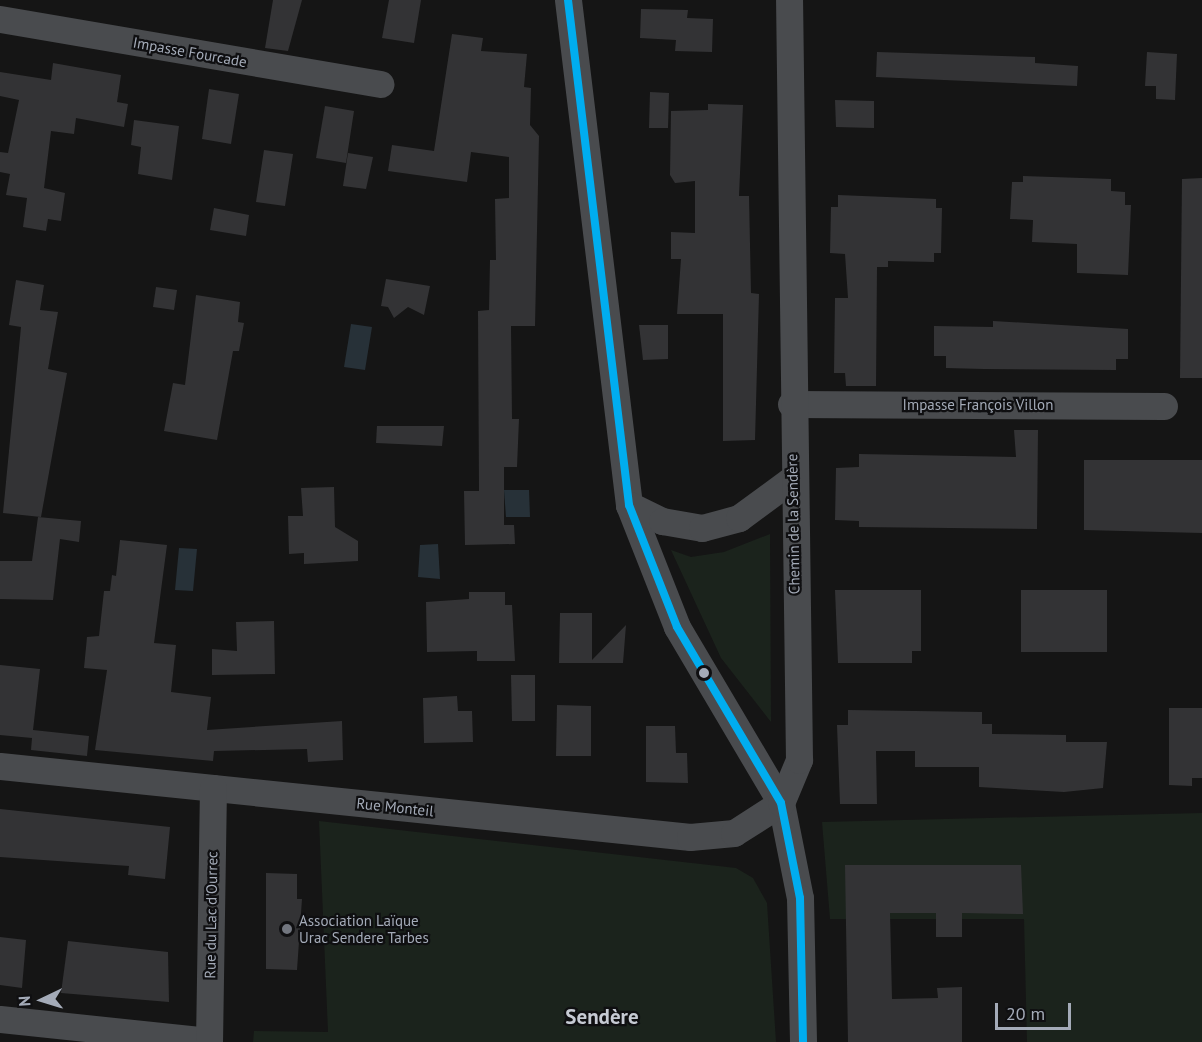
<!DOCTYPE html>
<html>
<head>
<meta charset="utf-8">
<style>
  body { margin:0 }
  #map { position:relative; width:1202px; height:1042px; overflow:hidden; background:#151515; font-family:"PT Sans",sans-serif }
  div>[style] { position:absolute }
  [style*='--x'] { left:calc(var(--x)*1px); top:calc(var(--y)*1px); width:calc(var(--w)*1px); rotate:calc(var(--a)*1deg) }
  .green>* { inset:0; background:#1b231c }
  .water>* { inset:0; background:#273138 }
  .building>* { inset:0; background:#333335 }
  .minor>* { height:27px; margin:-13.5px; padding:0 13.5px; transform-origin:13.5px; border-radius:13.5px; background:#494b4e }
  .bus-1>* { height:8px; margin:-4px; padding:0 4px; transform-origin:4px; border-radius:4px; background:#00adef }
  .dots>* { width:16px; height:16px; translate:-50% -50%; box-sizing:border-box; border:3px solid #0f0f11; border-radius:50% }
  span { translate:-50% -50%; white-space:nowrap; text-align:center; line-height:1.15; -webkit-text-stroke:4.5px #0f0f11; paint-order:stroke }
  .street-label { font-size:15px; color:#a4abb8 }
  .poi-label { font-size:15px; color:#a4abb8 }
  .left { translate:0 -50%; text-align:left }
  .district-label { font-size:21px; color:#c6cad3; font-weight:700 }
  .north { position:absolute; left:12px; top:970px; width:60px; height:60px; -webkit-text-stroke:4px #0f0f11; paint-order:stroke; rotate:266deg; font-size:16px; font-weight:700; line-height:24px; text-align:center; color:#a4abb8 }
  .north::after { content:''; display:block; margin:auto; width:21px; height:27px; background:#a4abb8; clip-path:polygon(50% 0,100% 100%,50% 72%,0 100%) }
  .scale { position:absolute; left:995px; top:1003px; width:76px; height:27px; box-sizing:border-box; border:3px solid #a4abb8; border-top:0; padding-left:8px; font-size:18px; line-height:21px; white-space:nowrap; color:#a4abb8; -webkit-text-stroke:4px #0f0f11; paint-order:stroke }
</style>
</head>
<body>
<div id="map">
  <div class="green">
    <div style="clip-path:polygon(770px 534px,771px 722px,721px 658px,671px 550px,691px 557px,724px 552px)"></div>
    <div style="clip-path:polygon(1202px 813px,1202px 1042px,1027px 1042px,1024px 919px,830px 919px,822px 822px)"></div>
    <div style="clip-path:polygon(319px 821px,736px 868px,753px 878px,767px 903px,776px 1042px,253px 1042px,254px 1031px,328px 1032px)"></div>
  </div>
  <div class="water">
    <div style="clip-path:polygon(351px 324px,372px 327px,365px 370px,344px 367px)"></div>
    <div style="clip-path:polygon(504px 490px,529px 490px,530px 517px,506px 517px)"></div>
    <div style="clip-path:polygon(438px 544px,440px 579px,418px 577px,420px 545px)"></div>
    <div style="clip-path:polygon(179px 548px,197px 549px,193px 591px,175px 590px)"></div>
  </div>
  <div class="building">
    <div style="clip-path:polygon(273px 0,302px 0,288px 51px,265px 48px)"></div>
    <div style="clip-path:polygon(389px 0,421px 0,414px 43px,382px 38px)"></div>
    <div style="clip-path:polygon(641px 9px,688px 10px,687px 18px,713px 19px,712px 52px,675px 51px,676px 40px,640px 38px)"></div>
    <div style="clip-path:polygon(452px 34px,483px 38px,481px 51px,527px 54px,524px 87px,531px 88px,530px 125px,539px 136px,535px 326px,511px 326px,512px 419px,519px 419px,517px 467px,504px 467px,504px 525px,514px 525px,515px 544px,465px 545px,464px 491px,479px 491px,478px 311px,489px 310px,490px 260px,496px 260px,495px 199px,509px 198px,509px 157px,471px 152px,467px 182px,388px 171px,392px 145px,434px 151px)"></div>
    <div style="clip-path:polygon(877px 52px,1035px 57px,1035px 63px,1078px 66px,1077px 86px,876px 77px)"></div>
    <div style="clip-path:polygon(1147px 52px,1177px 54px,1175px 100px,1156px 99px,1156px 86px,1145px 86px)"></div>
    <div style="clip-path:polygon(53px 63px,121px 75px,117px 102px,128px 104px,124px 127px,76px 118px,74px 134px,51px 131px,44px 188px,65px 193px,61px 221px,48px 219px,46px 231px,23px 227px,27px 198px,6px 195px,10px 174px,0 172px,0 152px,8px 153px,19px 100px,0 96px,0 72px,51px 80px)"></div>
    <div style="clip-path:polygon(209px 89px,239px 94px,231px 144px,202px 139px)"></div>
    <div style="clip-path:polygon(650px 92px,669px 93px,668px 128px,649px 128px)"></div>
    <div style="clip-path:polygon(835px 100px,874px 101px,874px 128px,836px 127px)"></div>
    <div style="clip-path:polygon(708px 104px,743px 105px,739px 196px,749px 196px,751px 293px,759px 294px,755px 440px,723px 441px,723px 314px,677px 314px,681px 259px,671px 259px,671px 232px,695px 233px,695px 181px,675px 183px,670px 175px,671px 111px,708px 110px)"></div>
    <div style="clip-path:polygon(325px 106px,354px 111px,346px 163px,316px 158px)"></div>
    <div style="clip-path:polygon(134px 120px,179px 126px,172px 180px,138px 174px,141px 147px,131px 145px)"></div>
    <div style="clip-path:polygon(264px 150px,293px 154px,285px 206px,256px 202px)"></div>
    <div style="clip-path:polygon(348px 153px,373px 157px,366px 189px,343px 186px)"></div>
    <div style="clip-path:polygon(1023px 176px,1111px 179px,1111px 191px,1125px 192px,1125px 205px,1131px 205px,1128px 275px,1077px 273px,1077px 244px,1032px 242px,1033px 220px,1010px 219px,1012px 182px,1023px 182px)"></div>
    <div style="clip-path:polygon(1202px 178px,1202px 378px,1180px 378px,1182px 179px)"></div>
    <div style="clip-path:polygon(838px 195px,936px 199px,936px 208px,942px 208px,941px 253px,934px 253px,934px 262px,888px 261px,888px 267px,877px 267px,876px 386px,846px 386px,845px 373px,834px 373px,835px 298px,848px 298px,845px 254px,830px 253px,831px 207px,838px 207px)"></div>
    <div style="clip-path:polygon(214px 208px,249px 215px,246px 236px,210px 230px)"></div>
    <div style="clip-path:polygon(386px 279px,430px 286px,424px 315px,408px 307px,394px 318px,388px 307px,381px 306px)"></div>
    <div style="clip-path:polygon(16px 280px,44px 285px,40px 310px,58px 312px,48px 369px,67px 373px,41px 517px,3px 513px,21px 327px,9px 325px)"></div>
    <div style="clip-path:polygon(156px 287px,177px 290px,174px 310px,153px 307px)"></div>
    <div style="clip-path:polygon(196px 295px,240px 302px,238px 322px,244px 323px,239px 351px,233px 351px,217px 440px,164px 431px,173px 383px,185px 385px)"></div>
    <div style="clip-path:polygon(993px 321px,1128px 329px,1128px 359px,1116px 359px,1116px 370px,984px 369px,946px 368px,946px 356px,934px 356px,934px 326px,993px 327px)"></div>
    <div style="clip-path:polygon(639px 325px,668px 325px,668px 359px,643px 360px)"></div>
    <div style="clip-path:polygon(377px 426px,444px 426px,442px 446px,376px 443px)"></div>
    <div style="clip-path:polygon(1014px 430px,1038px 430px,1037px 529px,859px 527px,859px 521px,835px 520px,836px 468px,859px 467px,859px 454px,1016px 457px)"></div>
    <div style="clip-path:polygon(1084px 460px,1202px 460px,1202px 533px,1084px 530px)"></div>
    <div style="clip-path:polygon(334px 487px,335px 527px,358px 541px,358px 561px,304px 564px,304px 553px,289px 554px,288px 516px,303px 516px,301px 488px)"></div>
    <div style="clip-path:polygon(38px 517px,81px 521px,79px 542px,60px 539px,53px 600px,0 599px,0 561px,32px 561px)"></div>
    <div style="clip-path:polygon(120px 540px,167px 545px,154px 643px,176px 645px,171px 692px,211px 697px,207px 730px,342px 721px,343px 760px,308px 762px,307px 749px,214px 751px,213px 761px,95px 750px,107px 670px,84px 668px,87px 637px,99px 636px,104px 591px,110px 591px,112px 575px,116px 576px)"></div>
    <div style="clip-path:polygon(835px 590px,921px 590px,921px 651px,912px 651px,912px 663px,838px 663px)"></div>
    <div style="clip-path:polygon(1021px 590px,1107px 590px,1107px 652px,1021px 652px)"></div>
    <div style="clip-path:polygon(469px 592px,505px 592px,505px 605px,512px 605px,515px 661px,477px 661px,477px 651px,427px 652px,426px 602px,469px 599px)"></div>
    <div style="clip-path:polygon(560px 613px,592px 613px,592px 660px,626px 625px,623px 663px,559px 663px)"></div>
    <div style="clip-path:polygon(274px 621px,275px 674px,212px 675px,212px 649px,237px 651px,236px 622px)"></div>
    <div style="clip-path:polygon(0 665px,40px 669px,33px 730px,89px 736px,87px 756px,31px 750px,32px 738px,0 735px)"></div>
    <div style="clip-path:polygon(511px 675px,535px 675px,535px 721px,512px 721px)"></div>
    <div style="clip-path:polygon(457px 696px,458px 711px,472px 711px,473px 742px,424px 743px,423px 698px)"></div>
    <div style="clip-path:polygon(557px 705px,591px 706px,591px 756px,556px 756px)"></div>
    <div style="clip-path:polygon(1169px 708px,1202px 708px,1202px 778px,1192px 778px,1192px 786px,1169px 785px)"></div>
    <div style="clip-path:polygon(848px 710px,982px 712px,982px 724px,992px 724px,992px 734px,1066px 735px,1066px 742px,1107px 742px,1103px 788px,1064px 792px,979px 787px,979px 767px,915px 767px,915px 751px,876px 751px,877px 804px,840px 804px,837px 725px,848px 725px)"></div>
    <div style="clip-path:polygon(646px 726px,675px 726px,676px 753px,687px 753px,688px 783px,646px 782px)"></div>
    <div style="clip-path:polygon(0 809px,170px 827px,165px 879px,128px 875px,129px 866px,0 857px)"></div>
    <div style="clip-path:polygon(845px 865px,1021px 865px,1023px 914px,962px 913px,962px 937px,936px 937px,936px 913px,890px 913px,892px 999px,938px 998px,937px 988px,962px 987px,962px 1042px,848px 1042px)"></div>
    <div style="clip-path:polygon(266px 873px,297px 874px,297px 899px,302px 899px,297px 970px,266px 969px)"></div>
    <div style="clip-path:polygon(0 937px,26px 940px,22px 988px,0 985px)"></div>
    <div style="clip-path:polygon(68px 941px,168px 952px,169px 1002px,61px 993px)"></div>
  </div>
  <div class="minor">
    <div style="--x:568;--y:0;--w:509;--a:83.11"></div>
    <div style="--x:629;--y:505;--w:131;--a:68.5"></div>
    <div style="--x:677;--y:627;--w:204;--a:59.4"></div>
    <div style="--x:781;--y:803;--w:97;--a:78.7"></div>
    <div style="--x:800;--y:898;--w:144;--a:88.8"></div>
    <div style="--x:0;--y:19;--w:386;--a:9.7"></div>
    <div style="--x:791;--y:404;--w:373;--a:0.3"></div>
    <div style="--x:629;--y:505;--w:37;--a:26"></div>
    <div style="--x:662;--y:521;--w:41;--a:9.9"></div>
    <div style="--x:702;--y:528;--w:38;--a:-15"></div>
    <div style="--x:739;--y:518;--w:66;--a:-36.3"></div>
    <div style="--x:0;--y:766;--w:694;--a:5.87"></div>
    <div style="--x:690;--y:837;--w:44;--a:-5.2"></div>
    <div style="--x:734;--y:833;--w:56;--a:-32.6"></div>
    <div style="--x:781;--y:803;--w:47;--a:-67.3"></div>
    <div style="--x:799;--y:760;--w:760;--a:-90.75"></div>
    <div style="--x:0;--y:1019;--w:210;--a:6"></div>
    <div style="--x:209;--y:1042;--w:254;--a:-89.1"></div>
  </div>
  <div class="bus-1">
    <div style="--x:568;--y:0;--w:509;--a:83.11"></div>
    <div style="--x:629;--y:505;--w:131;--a:68.5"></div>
    <div style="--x:677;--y:627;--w:204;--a:59.4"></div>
    <div style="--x:781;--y:803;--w:97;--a:78.7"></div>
    <div style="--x:800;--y:898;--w:144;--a:88.8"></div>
  </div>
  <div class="dots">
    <div style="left:704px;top:673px;background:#a4abb8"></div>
    <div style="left:287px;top:929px;background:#72767f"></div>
  </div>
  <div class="street-label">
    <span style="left:190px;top:52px;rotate:10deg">Impasse Fourcade</span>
    <span style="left:978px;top:405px">Impasse François Villon</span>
    <span style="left:793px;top:524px;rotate:-91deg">Chemin de la Sendère</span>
    <span style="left:395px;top:807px;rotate:6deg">Rue Monteil</span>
    <span style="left:211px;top:915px;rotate:-89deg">Rue du Lac d'Ourrec</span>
  </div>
  <div class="poi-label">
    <span class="left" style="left:299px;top:929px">Association Laïque<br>Urac Sendere Tarbes</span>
  </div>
  <div class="district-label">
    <span style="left:602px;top:1017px">Sendère</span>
  </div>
  <div class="north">N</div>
  <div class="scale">20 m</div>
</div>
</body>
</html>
